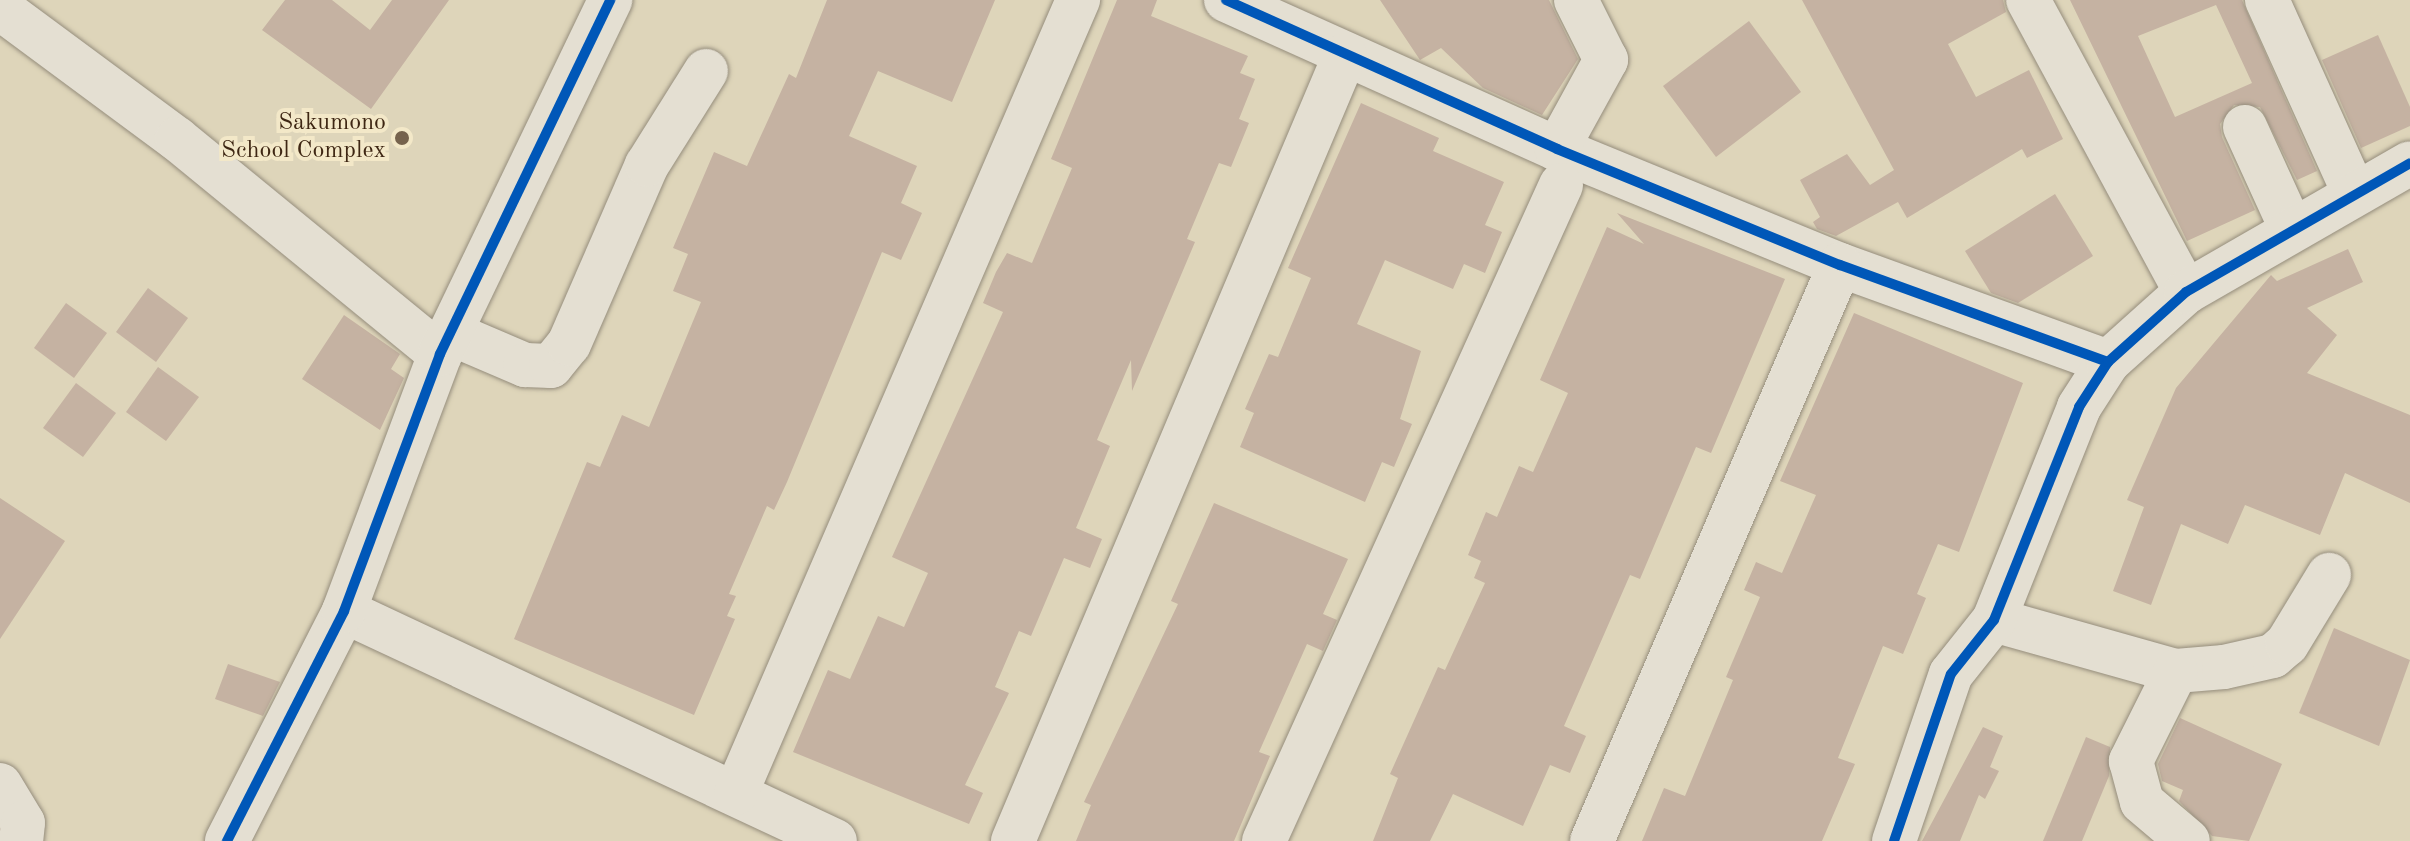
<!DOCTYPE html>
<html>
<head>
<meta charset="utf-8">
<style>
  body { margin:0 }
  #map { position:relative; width:2410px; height:841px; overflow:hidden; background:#ded5ba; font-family:"Old Standard TT",serif }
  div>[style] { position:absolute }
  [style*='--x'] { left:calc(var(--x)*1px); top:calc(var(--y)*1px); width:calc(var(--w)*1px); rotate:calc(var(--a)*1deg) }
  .building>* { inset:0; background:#c5b2a2 }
  .roads { filter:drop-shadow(0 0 2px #958d7c) drop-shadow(0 0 2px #958d7c) }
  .minor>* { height:44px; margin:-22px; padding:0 22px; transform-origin:22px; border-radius:22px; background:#e4dfd2 }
  .cycleway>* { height:10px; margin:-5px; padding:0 5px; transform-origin:5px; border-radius:5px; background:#0057b8 }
  .dots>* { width:22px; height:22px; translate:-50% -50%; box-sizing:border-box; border:4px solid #f3e8c8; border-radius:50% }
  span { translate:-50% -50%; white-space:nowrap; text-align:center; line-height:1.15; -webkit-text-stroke:8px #f3e8c8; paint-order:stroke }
  .poi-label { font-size:24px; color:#3e2613 }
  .right { translate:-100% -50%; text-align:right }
</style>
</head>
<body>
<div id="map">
  <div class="building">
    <div style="clip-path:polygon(285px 0,332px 0,370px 30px,392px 0,449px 0,371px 109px,262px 30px)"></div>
    <div style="clip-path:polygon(827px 0,995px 0,952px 102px,878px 71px,849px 136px,917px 166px,901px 203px,922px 213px,901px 260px,882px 252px,787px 482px,774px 510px,767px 506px,729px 594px,736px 596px,727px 616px,735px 619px,694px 715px,514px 639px,587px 462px,600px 467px,622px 415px,649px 427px,701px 302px,673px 291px,688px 254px,673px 248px,714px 152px,747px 166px,789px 74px,796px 78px)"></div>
    <div style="clip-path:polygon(1117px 0,1157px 0,1151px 16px,1248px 56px,1240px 73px,1255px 79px,1239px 119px,1249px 123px,1231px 167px,1219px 163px,1187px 239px,1195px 242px,1132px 391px,1131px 360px,1097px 440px,1110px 446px,1076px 528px,1102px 539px,1090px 568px,1064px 558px,1031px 636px,1019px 631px,995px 687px,1009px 693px,965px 785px,983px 793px,969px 824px,793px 752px,828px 670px,850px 679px,878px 616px,904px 627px,928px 573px,892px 557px,1003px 312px,983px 303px,996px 272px,1007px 253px,1032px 263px,1072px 168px,1051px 159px)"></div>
    <div style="clip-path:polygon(1380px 0,1549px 0,1578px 59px,1542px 115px,1483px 88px,1441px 48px,1420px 60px)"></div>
    <div style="clip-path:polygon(1802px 0,2003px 0,2006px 12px,1948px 44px,1976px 97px,2029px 70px,2063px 139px,2027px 158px,2022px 149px,1907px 218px,1898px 202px,1836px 236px,1817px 229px,1813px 222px,1820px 217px,1800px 180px,1847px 154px,1870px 185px,1894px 170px)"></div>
    <div style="clip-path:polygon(evenodd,2070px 0,2242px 0,2317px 171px,2297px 180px,2260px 107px,2234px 105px,2220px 124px,2222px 137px,2255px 210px,2187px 241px,2070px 0,2216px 5px,2252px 83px,2175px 117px,2138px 36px,2216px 5px)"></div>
    <div style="clip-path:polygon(1749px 21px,1801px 92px,1716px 157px,1663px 86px)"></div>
    <div style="clip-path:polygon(2378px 35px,2410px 107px,2410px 126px,2361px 148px,2322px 60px)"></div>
    <div style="clip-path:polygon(1361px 103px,1439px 138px,1433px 151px,1504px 182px,1485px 225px,1502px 232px,1485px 273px,1464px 264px,1453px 289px,1385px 260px,1357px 324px,1421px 351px,1400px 419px,1412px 424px,1394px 467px,1382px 462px,1365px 502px,1240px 447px,1254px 413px,1245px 409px,1269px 354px,1278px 357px,1311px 278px,1288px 268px)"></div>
    <div style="clip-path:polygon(2055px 194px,2093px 256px,2018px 303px,1991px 293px,1965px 251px)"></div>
    <div style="clip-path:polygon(1617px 213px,1785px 279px,1711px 453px,1696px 447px,1640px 579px,1630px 575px,1564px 726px,1586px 736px,1570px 773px,1550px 765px,1523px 826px,1453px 794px,1430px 841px,1373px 841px,1398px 778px,1390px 774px,1438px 667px,1445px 670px,1485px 583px,1474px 578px,1481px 561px,1468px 555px,1486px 512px,1497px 517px,1519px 466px,1533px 472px,1568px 393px,1540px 380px,1607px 227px,1644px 244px)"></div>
    <div style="clip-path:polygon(2348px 249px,2363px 282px,2307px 308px,2337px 335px,2307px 373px,2410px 415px,2410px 503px,2345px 473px,2320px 535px,2245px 505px,2228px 544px,2181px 524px,2151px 605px,2113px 591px,2144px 507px,2127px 500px,2176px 388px,2271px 275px,2277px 281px)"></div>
    <div style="clip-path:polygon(148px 288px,188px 318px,156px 362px,116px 332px)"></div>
    <div style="clip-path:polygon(66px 303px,107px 333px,74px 378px,34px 348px)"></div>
    <div style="clip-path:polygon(1854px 313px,2023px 383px,1959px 552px,1938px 544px,1917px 594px,1926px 598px,1903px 654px,1883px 646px,1838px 758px,1855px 764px,1822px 841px,1642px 841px,1664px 788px,1685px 796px,1733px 680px,1726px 677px,1760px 597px,1744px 590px,1756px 562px,1782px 573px,1816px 495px,1780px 481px)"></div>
    <div style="clip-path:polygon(344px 315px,400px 354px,391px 369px,404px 378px,380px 430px,302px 379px)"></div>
    <div style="clip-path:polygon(158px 367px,199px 397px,166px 441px,126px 412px)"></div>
    <div style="clip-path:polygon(76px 383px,116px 413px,83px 457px,43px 428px)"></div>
    <div style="clip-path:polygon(0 498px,65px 541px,0 639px)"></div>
    <div style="clip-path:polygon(1214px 503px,1348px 559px,1323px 614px,1337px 620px,1323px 651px,1307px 644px,1259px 752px,1270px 756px,1234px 841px,1076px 841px,1091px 805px,1084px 802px,1178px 604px,1171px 601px)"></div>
    <div style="clip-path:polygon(2334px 628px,2410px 660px,2379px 746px,2299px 713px)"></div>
    <div style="clip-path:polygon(228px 664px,280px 682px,263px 716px,215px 699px)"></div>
    <div style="clip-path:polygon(2180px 718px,2282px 764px,2249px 841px,2212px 836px,2179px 801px,2183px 790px,2162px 781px,2158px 764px)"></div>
    <div style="clip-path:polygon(1983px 727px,2003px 736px,1990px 767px,1999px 771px,1985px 799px,1979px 795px,1960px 841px,1922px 841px)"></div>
    <div style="clip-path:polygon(2086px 737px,2110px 747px,2109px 776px,2082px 841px,2043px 841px)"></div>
  </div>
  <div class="roads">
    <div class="minor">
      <div style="--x:1226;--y:0;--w:363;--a:24.2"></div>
      <div style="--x:1557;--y:149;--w:306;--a:22.3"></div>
      <div style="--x:1840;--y:265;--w:285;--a:19.9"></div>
      <div style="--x:2028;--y:0;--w:332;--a:61.6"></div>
      <div style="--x:2267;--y:0;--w:212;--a:65.7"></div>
      <div style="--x:0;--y:8;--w:220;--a:36.5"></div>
      <div style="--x:177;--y:139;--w:340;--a:39.3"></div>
      <div style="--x:2245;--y:127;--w:113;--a:65.5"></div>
      <div style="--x:1557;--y:149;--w:102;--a:-61.2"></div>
      <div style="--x:1606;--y:60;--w:67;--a:-116.6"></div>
      <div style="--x:450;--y:333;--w:82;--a:23.1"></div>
      <div style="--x:525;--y:365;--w:26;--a:2"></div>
      <div style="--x:551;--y:366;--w:28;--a:-51"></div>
      <div style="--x:569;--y:344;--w:195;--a:-66.5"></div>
      <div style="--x:647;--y:165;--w:111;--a:-57.9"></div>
      <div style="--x:344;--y:611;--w:542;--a:25.1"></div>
      <div style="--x:1994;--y:620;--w:189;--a:15.7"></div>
      <div style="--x:2176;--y:671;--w:48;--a:-4.8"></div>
      <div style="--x:2224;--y:667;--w:50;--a:-12.7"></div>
      <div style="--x:2273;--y:656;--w:18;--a:-41"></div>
      <div style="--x:2287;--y:644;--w:81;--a:-58.7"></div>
      <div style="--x:2176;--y:671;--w:101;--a:116.6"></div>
      <div style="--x:2131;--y:761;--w:42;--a:75"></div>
      <div style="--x:2142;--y:802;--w:60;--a:40.3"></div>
      <div style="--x:0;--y:785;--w:44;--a:58.8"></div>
      <div style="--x:23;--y:823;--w:18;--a:96"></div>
      <div style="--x:736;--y:793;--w:864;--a:-66.67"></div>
      <div style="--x:227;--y:841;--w:258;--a:-63"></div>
      <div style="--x:344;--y:611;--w:274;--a:-69.5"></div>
      <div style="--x:440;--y:354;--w:393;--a:-64.3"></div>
      <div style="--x:1013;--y:841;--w:853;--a:-67.1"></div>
      <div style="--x:1264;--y:841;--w:720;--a:-65.64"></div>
      <div style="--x:1592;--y:841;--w:627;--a:-66.71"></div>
      <div style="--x:1894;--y:841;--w:176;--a:-71.2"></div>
      <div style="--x:1951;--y:674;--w:69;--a:-51.5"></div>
      <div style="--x:1994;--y:620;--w:229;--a:-68.2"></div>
      <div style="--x:2079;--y:407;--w:54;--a:-57.2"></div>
      <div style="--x:2108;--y:362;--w:105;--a:-41.9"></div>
      <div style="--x:2186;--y:292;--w:258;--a:-29.9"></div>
    </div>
  </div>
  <div class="cycleway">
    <div style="--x:1226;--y:0;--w:363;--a:24.2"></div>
    <div style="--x:1557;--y:149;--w:306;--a:22.3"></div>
    <div style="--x:1840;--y:265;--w:285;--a:19.9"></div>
    <div style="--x:227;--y:841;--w:258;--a:-63"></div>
    <div style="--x:344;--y:611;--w:274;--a:-69.5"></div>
    <div style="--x:440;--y:354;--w:393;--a:-64.3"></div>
    <div style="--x:1894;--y:841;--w:176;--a:-71.2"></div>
    <div style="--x:1951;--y:674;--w:69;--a:-51.5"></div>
    <div style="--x:1994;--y:620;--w:229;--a:-68.2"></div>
    <div style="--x:2079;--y:407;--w:54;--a:-57.2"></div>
    <div style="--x:2108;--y:362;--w:105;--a:-41.9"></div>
    <div style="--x:2186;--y:292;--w:258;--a:-29.9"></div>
  </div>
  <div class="dots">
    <div style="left:402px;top:138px;background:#76634d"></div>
  </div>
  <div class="poi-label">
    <span class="right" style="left:386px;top:138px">Sakumono<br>School Complex</span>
  </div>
</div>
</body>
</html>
